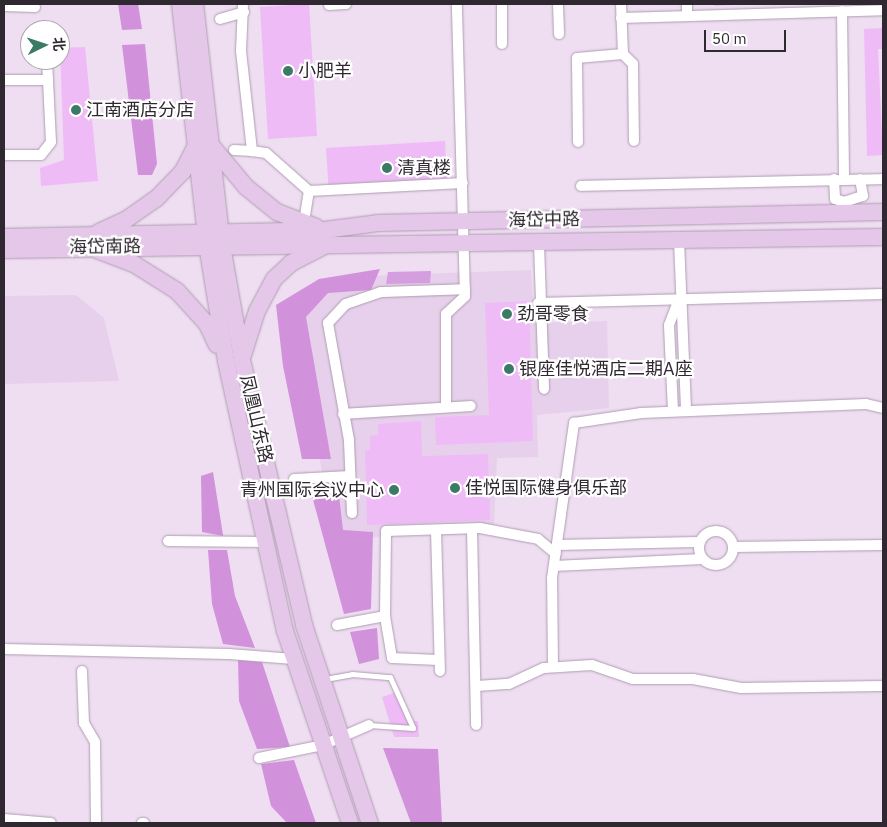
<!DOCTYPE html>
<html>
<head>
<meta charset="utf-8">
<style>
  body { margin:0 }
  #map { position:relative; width:887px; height:827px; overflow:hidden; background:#efddf2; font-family:"IBM Plex Sans","Noto Sans SC",sans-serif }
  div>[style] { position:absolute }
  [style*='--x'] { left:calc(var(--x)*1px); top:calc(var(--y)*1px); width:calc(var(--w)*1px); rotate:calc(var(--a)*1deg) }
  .built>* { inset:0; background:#e7d0eb }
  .green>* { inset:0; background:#d59ede }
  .forest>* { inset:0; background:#d191db }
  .building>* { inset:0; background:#efbbf7 }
  .roads { filter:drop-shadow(0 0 1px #ae9db1) drop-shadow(0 0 1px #ae9db1) }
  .service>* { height:5px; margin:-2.5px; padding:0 2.5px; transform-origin:2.5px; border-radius:2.5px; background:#fff }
  .minor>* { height:10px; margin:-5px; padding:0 5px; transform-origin:5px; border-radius:5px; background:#fff }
  .minor>.ring { margin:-5px; padding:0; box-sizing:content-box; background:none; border:10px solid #fff; border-radius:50% }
  .primary>* { height:16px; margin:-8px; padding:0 8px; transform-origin:8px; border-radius:8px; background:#e5c7e9 }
  .dots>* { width:14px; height:14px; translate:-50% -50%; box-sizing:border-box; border:2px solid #fff; border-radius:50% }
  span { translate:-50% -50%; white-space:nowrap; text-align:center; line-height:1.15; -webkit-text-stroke:4.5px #fff; paint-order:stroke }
  .poi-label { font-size:18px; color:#2f2830 }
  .left { translate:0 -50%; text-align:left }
  .right { translate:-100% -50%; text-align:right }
  .street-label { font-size:18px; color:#2f2830 }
  .frame { position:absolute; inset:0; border:5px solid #2f2830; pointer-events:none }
  .north { position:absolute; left:20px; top:20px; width:50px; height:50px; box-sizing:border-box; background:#fff; border:1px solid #aca9ac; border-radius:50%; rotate:86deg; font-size:14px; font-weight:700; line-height:20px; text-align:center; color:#2f2830 }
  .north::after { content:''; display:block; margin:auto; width:18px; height:22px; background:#3c7a68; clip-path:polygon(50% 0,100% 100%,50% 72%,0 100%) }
  .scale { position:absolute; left:704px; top:30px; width:82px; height:22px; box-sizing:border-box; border:2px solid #2f2830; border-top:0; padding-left:6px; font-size:15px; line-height:18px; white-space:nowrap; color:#2f2830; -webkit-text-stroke:4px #fff; paint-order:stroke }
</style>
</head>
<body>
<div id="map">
  <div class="built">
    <div style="clip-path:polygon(531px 270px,534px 323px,607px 321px,609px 408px,537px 415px,538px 457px,497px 458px,494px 526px,335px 541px,295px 326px,320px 289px,364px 276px)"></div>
    <div style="clip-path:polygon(76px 295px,104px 318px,119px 381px,4px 384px,4px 296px)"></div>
  </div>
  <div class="green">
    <div style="clip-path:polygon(431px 271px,430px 283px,386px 284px,388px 272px)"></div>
  </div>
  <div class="forest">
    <div style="clip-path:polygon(118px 4px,138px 4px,142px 29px,122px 30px)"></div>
    <div style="clip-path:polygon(145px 44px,157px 164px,152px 175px,138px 175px,122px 45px)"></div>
    <div style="clip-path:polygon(380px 269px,371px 290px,328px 293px,306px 317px,331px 459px,302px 459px,283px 366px,276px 305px,319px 279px)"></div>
    <div style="clip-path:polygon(213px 472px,223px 535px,223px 536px,202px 532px,201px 476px)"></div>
    <div style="clip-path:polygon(339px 495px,343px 530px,373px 532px,371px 609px,344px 614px,312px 496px)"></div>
    <div style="clip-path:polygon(208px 550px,227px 550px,235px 596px,255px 648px,223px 644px,212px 604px)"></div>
    <div style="clip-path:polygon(377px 628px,379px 659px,359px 664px,350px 632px)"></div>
    <div style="clip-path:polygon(238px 660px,262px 662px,290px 747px,257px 749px,239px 701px)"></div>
    <div style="clip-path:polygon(383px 748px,438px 749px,442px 823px,411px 823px)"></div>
    <div style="clip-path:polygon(294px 760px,316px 823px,287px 823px,271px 806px,261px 764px)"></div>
  </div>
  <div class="building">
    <div style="clip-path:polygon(309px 4px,317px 136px,268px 139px,260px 7px)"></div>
    <div style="clip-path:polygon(714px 4px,733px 4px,733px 5px,714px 6px)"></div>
    <div style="clip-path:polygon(883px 28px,883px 49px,878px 49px,883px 155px,867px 156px,864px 29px)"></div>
    <div style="clip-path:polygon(85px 47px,98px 181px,41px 186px,40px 168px,64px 160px,60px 48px)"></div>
    <div style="clip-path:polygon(445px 141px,447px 187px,329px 194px,326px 148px)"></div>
    <div style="clip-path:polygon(529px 301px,533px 441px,436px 445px,435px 417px,489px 415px,485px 303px)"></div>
    <div style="clip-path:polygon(421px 421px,422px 456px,488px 454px,490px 520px,367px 525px,365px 451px,370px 450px,370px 436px,378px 435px,378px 424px)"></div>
    <div style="clip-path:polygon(400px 691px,412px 721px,418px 721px,419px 737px,394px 737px,382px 697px)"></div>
  </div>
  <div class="roads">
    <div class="service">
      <div style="--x:325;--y:679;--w:27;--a:-10"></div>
      <div style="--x:352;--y:674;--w:38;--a:5"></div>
      <div style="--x:390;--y:677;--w:56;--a:65.7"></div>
      <div style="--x:413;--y:728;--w:44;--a:-176.1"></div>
    </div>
    <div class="minor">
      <div style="--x:243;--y:4;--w:47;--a:92.4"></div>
      <div style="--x:241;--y:51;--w:101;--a:83.7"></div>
      <div style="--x:252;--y:151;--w:14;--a:8"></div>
      <div style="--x:266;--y:153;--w:57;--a:41.5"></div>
      <div style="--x:309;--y:191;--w:154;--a:-3"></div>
      <div style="--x:502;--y:4;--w:40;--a:90"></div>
      <div style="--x:558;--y:4;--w:30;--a:88"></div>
      <div style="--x:621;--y:4;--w:50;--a:87.7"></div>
      <div style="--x:623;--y:54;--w:14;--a:45"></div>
      <div style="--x:633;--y:64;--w:77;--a:89.3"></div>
      <div style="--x:687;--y:4;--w:12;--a:90"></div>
      <div style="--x:329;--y:5;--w:17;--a:-3"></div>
      <div style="--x:4;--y:6;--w:31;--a:2"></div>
      <div style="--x:842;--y:11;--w:169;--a:89.3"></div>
      <div style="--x:621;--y:18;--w:262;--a:-1.7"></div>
      <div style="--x:220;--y:19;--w:25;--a:-16"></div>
      <div style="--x:4;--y:80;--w:44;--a:0"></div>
      <div style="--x:578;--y:142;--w:84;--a:-90.7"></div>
      <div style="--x:577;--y:58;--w:46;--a:-5"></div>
      <div style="--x:234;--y:150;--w:18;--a:3"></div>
      <div style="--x:4;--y:155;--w:37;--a:0"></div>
      <div style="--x:41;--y:155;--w:16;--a:-52"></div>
      <div style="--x:51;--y:142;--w:82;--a:-92.8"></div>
      <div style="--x:834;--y:179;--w:20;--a:87"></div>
      <div style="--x:835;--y:199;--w:9;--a:18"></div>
      <div style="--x:844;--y:202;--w:20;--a:-18"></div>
      <div style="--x:863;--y:196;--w:17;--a:-100"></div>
      <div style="--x:581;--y:186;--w:302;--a:-1.3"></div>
      <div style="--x:304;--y:222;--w:31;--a:-81"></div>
      <div style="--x:679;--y:241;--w:170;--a:87.6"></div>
      <div style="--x:539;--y:244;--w:145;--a:88"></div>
      <div style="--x:538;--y:303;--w:345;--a:-1.5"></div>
      <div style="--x:446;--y:406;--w:92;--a:-90"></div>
      <div style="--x:446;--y:314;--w:26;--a:-43"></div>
      <div style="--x:465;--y:296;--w:292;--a:-91.6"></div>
      <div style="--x:673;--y:411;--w:86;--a:-92.7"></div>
      <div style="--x:669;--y:325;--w:26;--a:-69"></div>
      <div style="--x:343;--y:414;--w:128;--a:-3.6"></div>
      <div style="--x:294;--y:479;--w:56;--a:-3.1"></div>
      <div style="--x:352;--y:513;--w:73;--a:-92.4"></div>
      <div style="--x:349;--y:440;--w:119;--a:-100.2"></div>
      <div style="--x:328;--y:323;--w:26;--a:-47"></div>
      <div style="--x:346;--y:304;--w:37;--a:-19"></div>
      <div style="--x:381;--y:292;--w:84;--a:-2"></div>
      <div style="--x:472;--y:529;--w:196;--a:88.8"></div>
      <div style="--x:436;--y:530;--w:141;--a:88.4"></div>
      <div class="ring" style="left:699px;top:531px;width:24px;height:24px"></div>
      <div style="--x:168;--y:541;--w:96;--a:0.6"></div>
      <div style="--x:557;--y:545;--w:142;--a:-1.2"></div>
      <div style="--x:733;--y:547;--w:150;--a:-0.8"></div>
      <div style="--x:554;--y:566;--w:148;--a:-2.7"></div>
      <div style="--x:337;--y:625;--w:49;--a:-10.6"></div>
      <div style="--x:4;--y:649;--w:225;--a:1.3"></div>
      <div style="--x:229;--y:654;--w:65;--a:4.4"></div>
      <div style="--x:438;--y:660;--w:46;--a:-177.5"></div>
      <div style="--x:392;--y:658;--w:43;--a:-99.5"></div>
      <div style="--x:385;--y:616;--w:85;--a:-89.3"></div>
      <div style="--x:386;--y:531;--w:94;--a:-1.8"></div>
      <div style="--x:480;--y:528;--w:59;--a:10.7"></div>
      <div style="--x:538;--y:539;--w:23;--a:40"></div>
      <div style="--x:553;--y:667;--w:89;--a:-90.6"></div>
      <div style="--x:552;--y:578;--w:157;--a:-81.9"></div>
      <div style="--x:574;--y:423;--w:68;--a:-8.5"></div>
      <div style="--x:641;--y:413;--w:225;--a:-2.3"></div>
      <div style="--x:866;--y:404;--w:17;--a:13"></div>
      <div style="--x:82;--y:671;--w:52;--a:87.8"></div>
      <div style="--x:84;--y:723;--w:22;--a:60"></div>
      <div style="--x:95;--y:742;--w:81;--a:89.3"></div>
      <div style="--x:477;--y:686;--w:32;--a:-4"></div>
      <div style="--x:509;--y:684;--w:38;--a:-25"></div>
      <div style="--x:544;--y:668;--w:48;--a:-3.6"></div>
      <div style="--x:592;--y:665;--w:43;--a:18.9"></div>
      <div style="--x:633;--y:679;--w:60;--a:0"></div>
      <div style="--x:693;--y:679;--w:49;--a:10.6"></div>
      <div style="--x:741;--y:688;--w:142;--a:-0.8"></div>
      <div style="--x:259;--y:758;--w:65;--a:-11.5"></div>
      <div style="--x:323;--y:745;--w:50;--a:-23.5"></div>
      <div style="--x:4;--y:819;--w:47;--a:4.9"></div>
      <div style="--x:142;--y:823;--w:2;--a:0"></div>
    </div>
    <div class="primary">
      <div style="--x:180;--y:4;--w:243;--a:83.6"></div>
      <div style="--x:207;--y:245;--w:118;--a:80.7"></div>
      <div style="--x:226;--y:361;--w:276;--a:77.7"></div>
      <div style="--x:285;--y:631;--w:203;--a:71.3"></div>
      <div style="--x:195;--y:4;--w:244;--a:83.6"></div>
      <div style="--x:222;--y:246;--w:116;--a:80"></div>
      <div style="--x:242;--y:360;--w:272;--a:76.8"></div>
      <div style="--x:304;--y:625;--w:209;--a:71.6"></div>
      <div style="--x:210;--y:144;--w:56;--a:50.1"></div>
      <div style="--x:246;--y:187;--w:40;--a:39"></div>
      <div style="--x:277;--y:212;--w:42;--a:21"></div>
      <div style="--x:99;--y:232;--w:31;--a:-25"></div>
      <div style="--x:127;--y:219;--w:35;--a:-35"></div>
      <div style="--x:156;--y:199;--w:39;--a:-46"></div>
      <div style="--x:183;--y:171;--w:30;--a:-63"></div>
      <div style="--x:4;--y:237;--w:321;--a:-1.2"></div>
      <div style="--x:325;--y:230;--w:53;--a:-7.5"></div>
      <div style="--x:378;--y:223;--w:505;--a:-1.25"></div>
      <div style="--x:4;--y:250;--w:879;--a:-0.85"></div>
      <div style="--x:97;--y:250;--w:40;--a:21"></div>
      <div style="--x:134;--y:264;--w:51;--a:32.1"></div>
      <div style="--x:177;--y:291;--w:45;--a:47.7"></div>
      <div style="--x:207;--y:324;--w:23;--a:65"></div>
      <div style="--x:243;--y:355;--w:46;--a:-72.3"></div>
      <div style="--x:257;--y:311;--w:36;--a:-62"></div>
      <div style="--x:274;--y:279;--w:23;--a:-43"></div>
      <div style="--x:291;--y:263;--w:37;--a:-27"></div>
    </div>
  </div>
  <div class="dots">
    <div style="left:288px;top:71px;background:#3c7a68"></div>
    <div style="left:76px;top:110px;background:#3c7a68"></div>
    <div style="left:387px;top:168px;background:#3c7a68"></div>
    <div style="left:507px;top:314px;background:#3c7a68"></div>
    <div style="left:509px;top:369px;background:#3c7a68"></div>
    <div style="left:455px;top:488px;background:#3c7a68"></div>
    <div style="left:394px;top:490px;background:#3c7a68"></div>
  </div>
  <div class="poi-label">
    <span class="left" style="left:298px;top:71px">小肥羊</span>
    <span class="left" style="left:86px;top:110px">江南酒店分店</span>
    <span class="left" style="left:397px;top:168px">清真楼</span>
    <span class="left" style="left:517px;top:314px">劲哥零食</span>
    <span class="left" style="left:519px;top:369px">银座佳悦酒店二期A座</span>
    <span class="left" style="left:465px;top:488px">佳悦国际健身俱乐部</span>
    <span class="right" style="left:384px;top:490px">青州国际会议中心</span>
  </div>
  <div class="street-label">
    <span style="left:544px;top:220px;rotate:-1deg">海岱中路</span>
    <span style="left:105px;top:247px;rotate:-1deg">海岱南路</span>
    <span style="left:256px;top:419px;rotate:77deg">凤凰山东路</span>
  </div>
  <div class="frame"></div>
  <div class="north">北</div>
  <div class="scale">50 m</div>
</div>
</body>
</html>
